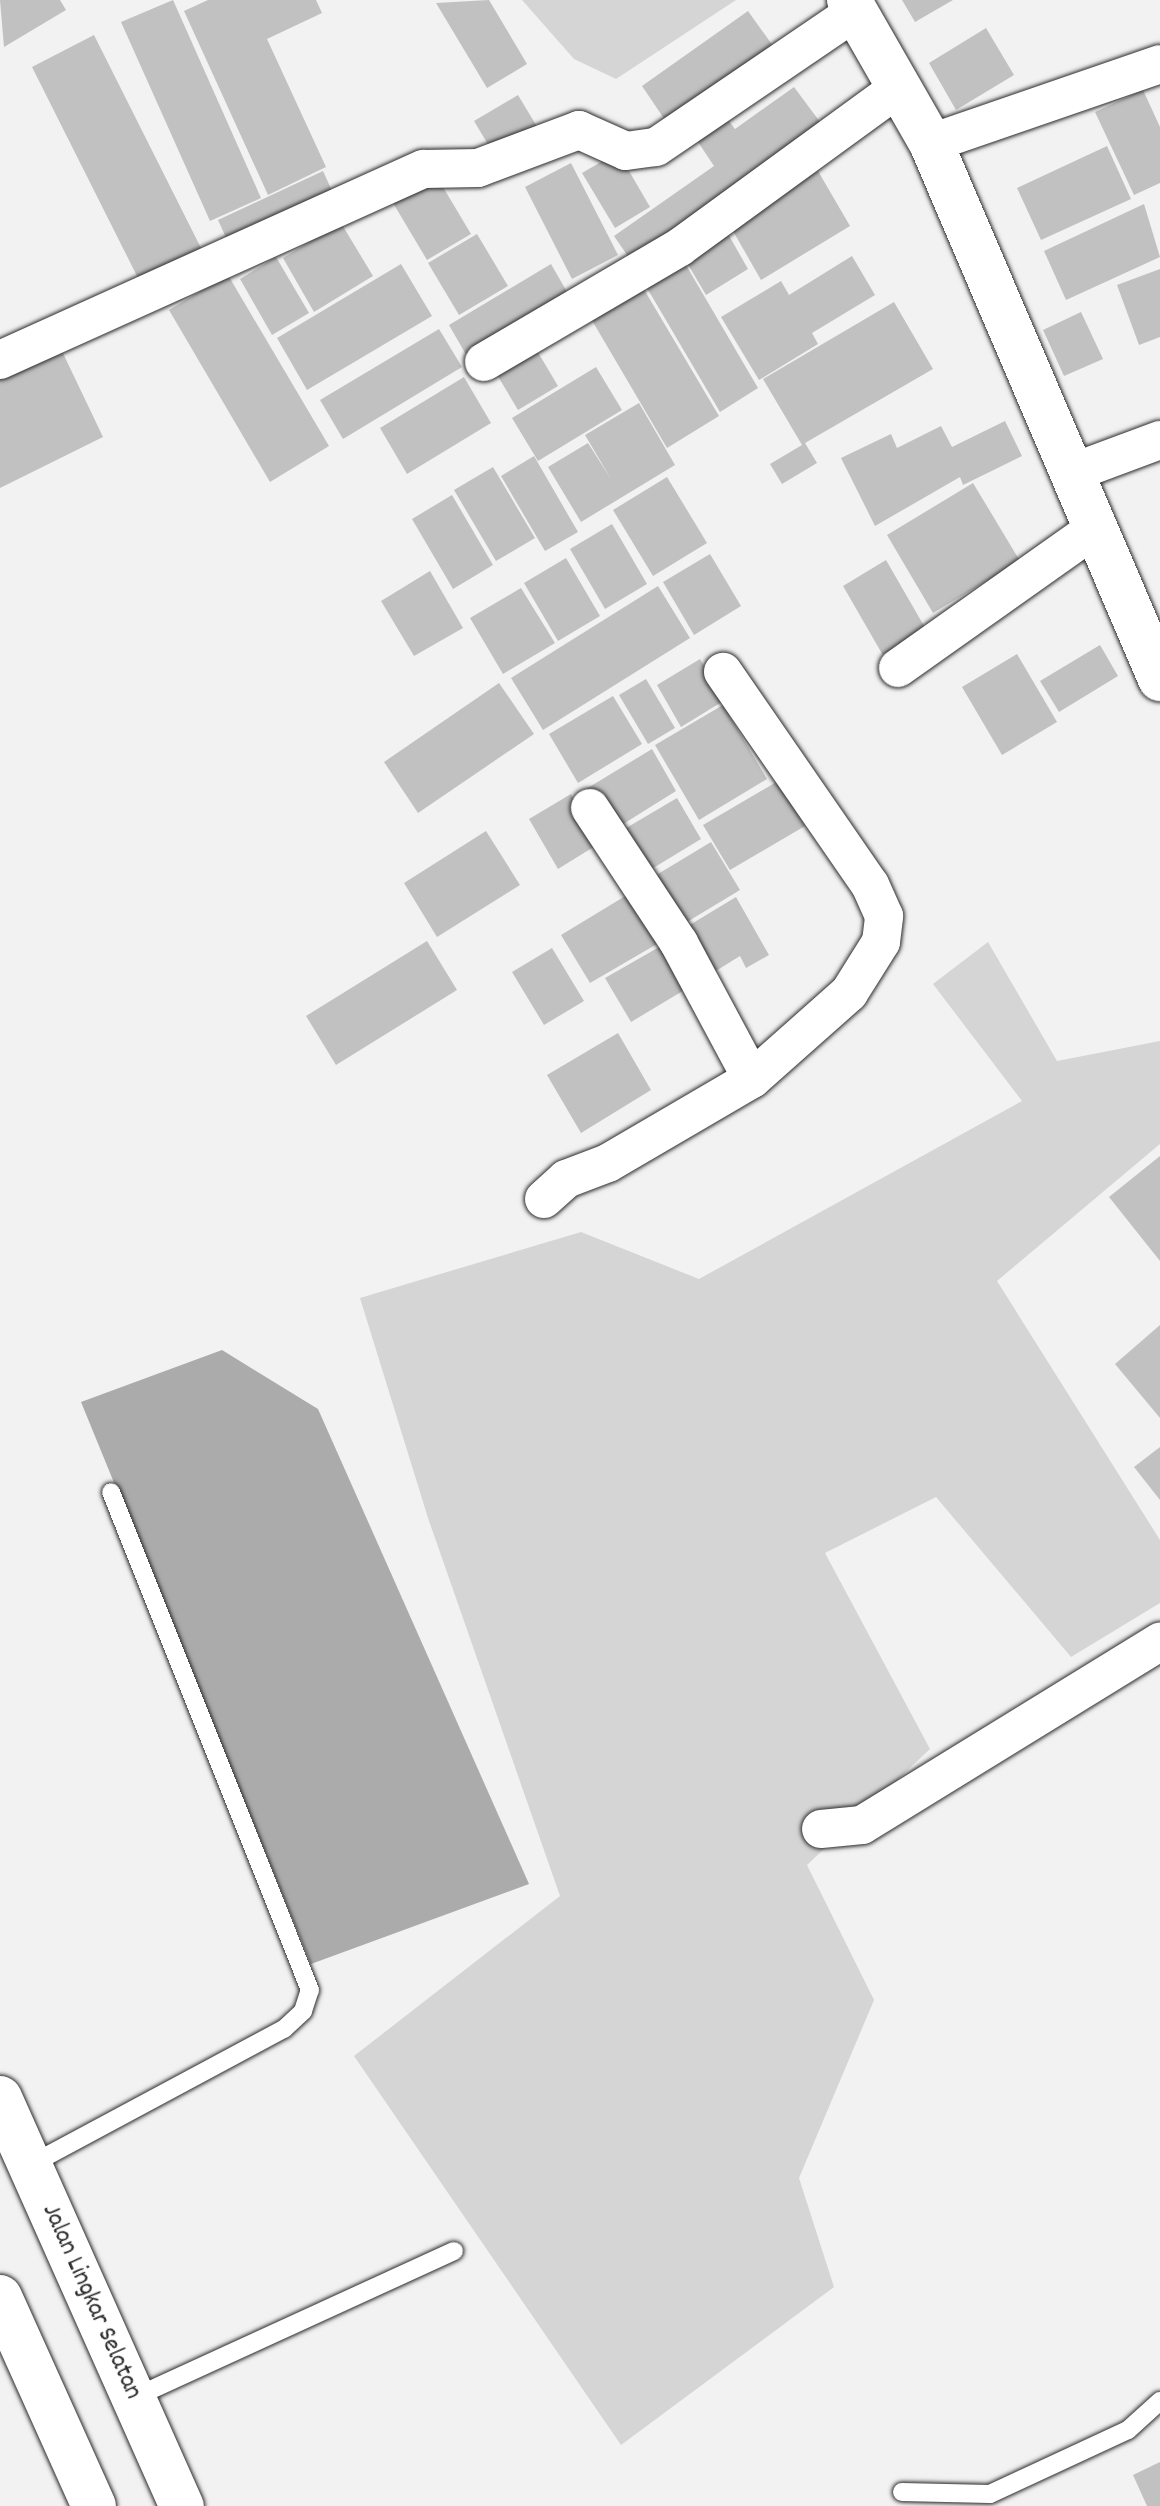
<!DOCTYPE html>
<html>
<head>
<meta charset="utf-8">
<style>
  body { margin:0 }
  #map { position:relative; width:1160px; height:2506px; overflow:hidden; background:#f2f2f2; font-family:Dekko,sans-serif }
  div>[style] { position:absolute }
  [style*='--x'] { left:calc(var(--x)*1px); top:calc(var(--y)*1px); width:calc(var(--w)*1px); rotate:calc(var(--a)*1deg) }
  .green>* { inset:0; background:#d5d5d5 }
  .water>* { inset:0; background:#ababab }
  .building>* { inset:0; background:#c1c1c1 }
  .roads { filter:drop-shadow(0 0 2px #2b2b2b) drop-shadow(0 0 2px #2b2b2b) }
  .service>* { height:18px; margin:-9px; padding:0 9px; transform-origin:9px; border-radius:9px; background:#fff }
  .minor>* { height:38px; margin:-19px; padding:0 19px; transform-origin:19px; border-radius:19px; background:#fff }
  .tertiary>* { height:44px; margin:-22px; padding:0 22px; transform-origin:22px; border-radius:22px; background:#fff }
  .trunk>* { height:44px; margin:-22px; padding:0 22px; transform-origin:22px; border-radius:22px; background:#fff }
  span { translate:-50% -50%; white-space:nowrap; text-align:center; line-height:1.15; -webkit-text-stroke:6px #fff; paint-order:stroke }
  .street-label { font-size:26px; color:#2b2b2b }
</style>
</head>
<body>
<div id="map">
  <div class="green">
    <div style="clip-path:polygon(522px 0,736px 0,616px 79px,574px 59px)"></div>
    <div style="clip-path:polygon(988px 942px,1057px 1061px,1160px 1041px,1160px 1144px,997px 1281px,1160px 1540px,1160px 1603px,1071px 1657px,936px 1497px,825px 1553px,930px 1749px,807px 1865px,874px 2000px,799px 2178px,834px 2287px,621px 2445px,354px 2056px,560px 1896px,428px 1518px,360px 1298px,581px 1232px,699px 1279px,1022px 1101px,933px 984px)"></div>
  </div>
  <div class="water">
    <div style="clip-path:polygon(222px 1350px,318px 1409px,529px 1884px,311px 1964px,81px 1402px)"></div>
  </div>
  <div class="building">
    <div style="clip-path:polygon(0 0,60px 0,66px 10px,4px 47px)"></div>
    <div style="clip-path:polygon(173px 0,261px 198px,210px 221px,121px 22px)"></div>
    <div style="clip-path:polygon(208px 0,316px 0,322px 13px,267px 39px,326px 167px,268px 195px,184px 11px)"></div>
    <div style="clip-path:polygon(489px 0,527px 64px,487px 88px,436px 3px)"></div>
    <div style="clip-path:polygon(902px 0,953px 0,915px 22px)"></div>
    <div style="clip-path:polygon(748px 11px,778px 53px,671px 129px,642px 86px)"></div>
    <div style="clip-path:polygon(986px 28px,1014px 75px,956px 110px,929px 63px)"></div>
    <div style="clip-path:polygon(94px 35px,206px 258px,144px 290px,32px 67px)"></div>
    <div style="clip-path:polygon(794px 87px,829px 134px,636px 268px,614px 236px,714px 166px,698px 142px,728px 120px,735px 129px)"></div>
    <div style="clip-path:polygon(1143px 90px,1160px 127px,1160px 183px,1134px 195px,1095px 112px)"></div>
    <div style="clip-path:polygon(518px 95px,539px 130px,495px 156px,474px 121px)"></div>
    <div style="clip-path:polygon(1107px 146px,1131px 199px,1041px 240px,1017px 188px)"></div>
    <div style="clip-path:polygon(618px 152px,650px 207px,615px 228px,582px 173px)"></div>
    <div style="clip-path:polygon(571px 163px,618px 255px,572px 279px,525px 187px)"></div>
    <div style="clip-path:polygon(323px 171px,337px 202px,232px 251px,218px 220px)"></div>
    <div style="clip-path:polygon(818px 171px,850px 226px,761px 280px,729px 224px)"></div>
    <div style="clip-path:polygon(437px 177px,471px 234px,427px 260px,393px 203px)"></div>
    <div style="clip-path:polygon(1144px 204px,1160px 257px,1066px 300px,1044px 251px)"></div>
    <div style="clip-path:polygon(341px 223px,373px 276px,314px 312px,283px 258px)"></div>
    <div style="clip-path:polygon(723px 225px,748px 269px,706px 295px,680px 251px)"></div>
    <div style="clip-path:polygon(477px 234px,508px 286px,459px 315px,428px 263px)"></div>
    <div style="clip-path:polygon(852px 256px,875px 295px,812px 333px,818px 344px,759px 380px,721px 317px,781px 281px,789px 295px)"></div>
    <div style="clip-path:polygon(276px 257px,309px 313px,272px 335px,240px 279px)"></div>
    <div style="clip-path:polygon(401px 264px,432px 316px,307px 390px,277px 338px)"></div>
    <div style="clip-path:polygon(551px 264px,574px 304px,472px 365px,449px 325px)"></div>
    <div style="clip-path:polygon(686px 265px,758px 388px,720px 412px,647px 288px)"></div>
    <div style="clip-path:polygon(1160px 269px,1160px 337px,1139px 345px,1117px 285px)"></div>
    <div style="clip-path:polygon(228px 275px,329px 446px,270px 482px,169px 310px)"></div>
    <div style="clip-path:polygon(642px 286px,719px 416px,667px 448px,590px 317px)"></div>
    <div style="clip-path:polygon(894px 302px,933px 369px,805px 443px,817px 463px,782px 484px,770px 464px,802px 445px,763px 379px)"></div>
    <div style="clip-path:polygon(1081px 312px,1103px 359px,1064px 376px,1043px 330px)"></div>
    <div style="clip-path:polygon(439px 329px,462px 367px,343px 439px,320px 400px)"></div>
    <div style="clip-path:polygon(530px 339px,558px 386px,518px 410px,490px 363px)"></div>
    <div style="clip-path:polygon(60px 347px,103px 437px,0 488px,0 377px)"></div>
    <div style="clip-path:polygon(596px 367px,622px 410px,538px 461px,512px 418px)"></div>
    <div style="clip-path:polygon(464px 377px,491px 423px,407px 474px,380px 428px)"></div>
    <div style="clip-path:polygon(639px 403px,675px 465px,581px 522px,548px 467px,588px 443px,611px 479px,585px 435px)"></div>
    <div style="clip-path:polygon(1005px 421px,1022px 456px,963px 485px,960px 477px,875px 526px,841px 458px,891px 434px,897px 448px,941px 426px,952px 447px)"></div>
    <div style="clip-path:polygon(534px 456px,578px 532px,545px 551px,501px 476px)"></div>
    <div style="clip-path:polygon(493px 467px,535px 538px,496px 561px,454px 490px)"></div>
    <div style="clip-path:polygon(667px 477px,707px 543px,653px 576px,613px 510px)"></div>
    <div style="clip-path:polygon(973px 483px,1020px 561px,933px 613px,887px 535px)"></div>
    <div style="clip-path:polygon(452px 495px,493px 565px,453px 589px,412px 519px)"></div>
    <div style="clip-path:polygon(612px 524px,647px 584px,605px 609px,570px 549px)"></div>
    <div style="clip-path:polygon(710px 554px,741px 606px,694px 635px,663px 582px)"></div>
    <div style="clip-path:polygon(566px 558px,600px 616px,558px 641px,524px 583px)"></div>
    <div style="clip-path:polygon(886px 560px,931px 638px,888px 664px,843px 586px)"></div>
    <div style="clip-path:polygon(430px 571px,463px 628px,414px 656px,381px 601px)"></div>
    <div style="clip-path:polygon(658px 586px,690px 638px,543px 730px,511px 678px)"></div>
    <div style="clip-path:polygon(521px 588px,555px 643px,503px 674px,470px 618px)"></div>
    <div style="clip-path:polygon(1100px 645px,1118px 676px,1059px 712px,1040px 681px)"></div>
    <div style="clip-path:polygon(1017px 654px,1057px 722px,1002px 755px,962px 687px)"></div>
    <div style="clip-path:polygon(700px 659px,725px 700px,681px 727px,657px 685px)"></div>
    <div style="clip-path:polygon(646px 679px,675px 728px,648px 744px,619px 695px)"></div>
    <div style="clip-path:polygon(499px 683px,534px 734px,418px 813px,384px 762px)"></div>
    <div style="clip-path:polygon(613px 696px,642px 744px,578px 783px,549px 734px)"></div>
    <div style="clip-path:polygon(723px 705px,767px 779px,699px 820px,655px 745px)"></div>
    <div style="clip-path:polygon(652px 749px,676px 791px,612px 831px,586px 789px)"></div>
    <div style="clip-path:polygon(778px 781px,805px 826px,730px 870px,703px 825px)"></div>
    <div style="clip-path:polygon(571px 794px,600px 843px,558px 869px,529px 819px)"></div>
    <div style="clip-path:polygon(677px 798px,701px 839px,640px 876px,616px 834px)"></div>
    <div style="clip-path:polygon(486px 831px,520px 885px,437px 937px,404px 883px)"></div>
    <div style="clip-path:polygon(711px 842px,740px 890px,677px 928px,648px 880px)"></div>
    <div style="clip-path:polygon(627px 895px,657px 944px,590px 983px,561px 935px)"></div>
    <div style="clip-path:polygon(736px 897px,769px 955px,746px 968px,740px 956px,706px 977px,678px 932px)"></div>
    <div style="clip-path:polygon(427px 941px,457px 990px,336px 1065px,306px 1016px)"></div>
    <div style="clip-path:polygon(661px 946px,686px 989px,631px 1022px,605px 978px)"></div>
    <div style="clip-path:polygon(552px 948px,584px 1001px,544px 1025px,512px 972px)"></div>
    <div style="clip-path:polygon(618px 1033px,651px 1090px,581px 1133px,547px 1075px)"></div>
    <div style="clip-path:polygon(1160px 1156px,1160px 1261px,1109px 1197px)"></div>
    <div style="clip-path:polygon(1160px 1325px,1160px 1418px,1115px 1364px)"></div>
    <div style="clip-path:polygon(1160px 1447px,1160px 1500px,1134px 1467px)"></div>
    <div style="clip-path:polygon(1160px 2462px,1160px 2506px,1147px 2506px,1133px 2475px)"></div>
  </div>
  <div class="roads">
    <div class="service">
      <div style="--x:30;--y:2165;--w:288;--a:-28.2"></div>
      <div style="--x:284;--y:2029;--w:26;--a:-43"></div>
      <div style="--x:303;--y:2011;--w:22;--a:-72"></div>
      <div style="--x:310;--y:1990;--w:536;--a:-111.78"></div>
      <div style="--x:133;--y:2398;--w:353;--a:-24.6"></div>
      <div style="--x:902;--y:2492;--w:88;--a:1.3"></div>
      <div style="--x:990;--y:2494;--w:152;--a:-24.9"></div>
      <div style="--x:1128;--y:2430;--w:43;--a:-42.2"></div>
    </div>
    <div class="minor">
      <div style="--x:931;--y:143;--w:242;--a:-19"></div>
      <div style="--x:0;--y:360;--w:465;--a:-24.3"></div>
      <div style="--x:424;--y:169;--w:54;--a:-1.1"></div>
      <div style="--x:478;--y:168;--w:108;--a:-20.6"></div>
      <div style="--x:579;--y:130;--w:51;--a:24.1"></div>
      <div style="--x:626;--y:151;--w:30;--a:-8"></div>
      <div style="--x:656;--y:147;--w:242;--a:-34.2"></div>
      <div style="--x:484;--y:362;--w:227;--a:-30.4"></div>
      <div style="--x:680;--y:247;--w:266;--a:-36.1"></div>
      <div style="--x:1074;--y:472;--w:92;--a:-20.4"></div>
      <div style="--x:898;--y:668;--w:244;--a:-35.3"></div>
      <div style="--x:590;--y:808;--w:162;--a:56.6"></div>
      <div style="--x:679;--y:943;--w:154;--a:61.8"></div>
      <div style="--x:544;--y:1199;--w:30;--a:-42"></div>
      <div style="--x:566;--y:1179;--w:45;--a:-20.9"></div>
      <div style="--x:608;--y:1163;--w:167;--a:-30.3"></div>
      <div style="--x:752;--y:1079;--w:130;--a:-41.6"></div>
      <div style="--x:849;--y:993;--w:60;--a:-57.9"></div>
      <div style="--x:881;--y:942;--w:26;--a:-83"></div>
      <div style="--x:884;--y:916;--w:34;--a:-114"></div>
      <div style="--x:870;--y:885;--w:259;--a:-124.6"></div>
      <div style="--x:821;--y:1829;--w:41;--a:-5.6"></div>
      <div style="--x:862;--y:1825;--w:350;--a:-31.6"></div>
    </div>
    <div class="tertiary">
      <div style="--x:849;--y:0;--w:165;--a:60.2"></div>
      <div style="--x:931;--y:143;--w:583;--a:66.87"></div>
    </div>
    <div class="trunk">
      <div style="--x:0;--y:2098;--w:447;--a:66"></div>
      <div style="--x:0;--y:2297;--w:229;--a:65.8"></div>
    </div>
  </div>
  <div class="street-label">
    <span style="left:91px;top:2302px;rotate:66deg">Jalan Lingkar Selatan</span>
  </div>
</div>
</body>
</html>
